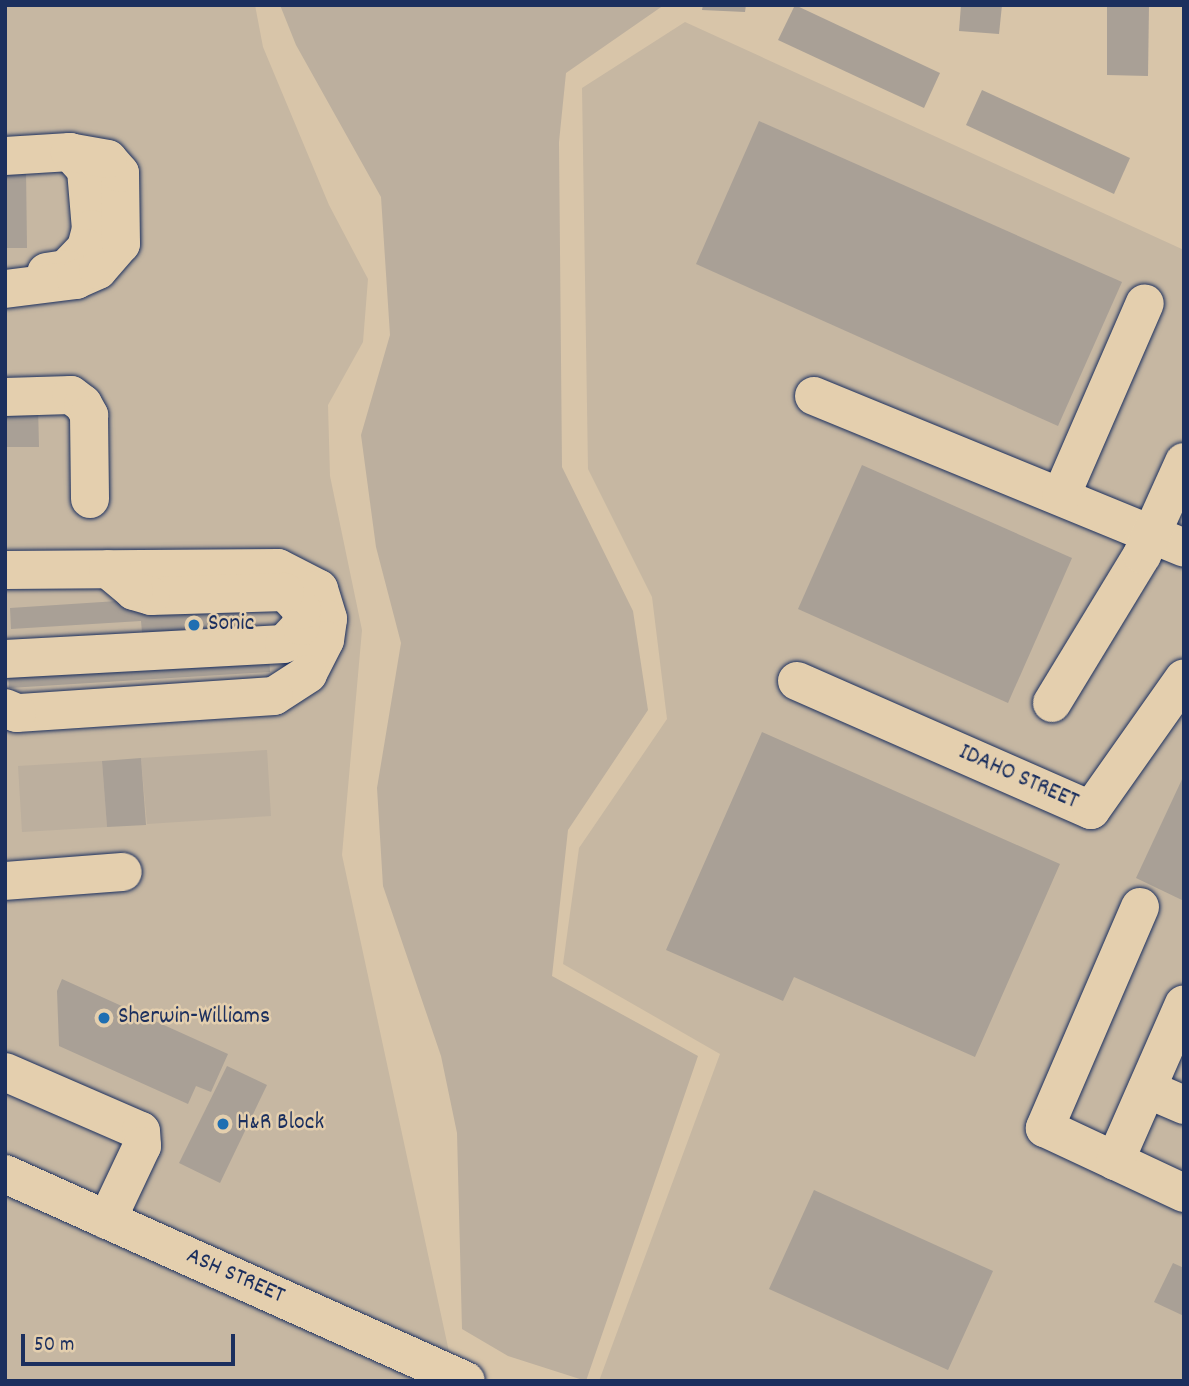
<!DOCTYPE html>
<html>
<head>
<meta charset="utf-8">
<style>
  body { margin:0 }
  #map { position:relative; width:1189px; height:1386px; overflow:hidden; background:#d8c5a9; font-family:Dekko,sans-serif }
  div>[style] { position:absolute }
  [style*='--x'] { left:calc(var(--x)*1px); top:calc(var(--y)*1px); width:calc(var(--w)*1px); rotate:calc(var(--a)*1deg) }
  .built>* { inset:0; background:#c6b7a2 }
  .green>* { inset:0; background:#bcaf9e }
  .building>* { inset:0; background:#a9a096 }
  .roads { filter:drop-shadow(0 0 2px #1b2f5e) drop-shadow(0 0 2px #1b2f5e) }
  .minor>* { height:38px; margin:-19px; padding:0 19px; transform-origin:19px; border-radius:19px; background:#e4cfae }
  .dots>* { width:19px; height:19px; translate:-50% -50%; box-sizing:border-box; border:4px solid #e4cfae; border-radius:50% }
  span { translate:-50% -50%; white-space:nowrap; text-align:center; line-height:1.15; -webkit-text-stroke:5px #e4cfae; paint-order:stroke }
  .poi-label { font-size:24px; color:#1b2f5e }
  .left { translate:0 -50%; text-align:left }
  .street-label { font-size:24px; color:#1b2f5e }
  .frame { position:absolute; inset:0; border:7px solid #1b2f5e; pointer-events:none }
  .scale { position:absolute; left:21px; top:1334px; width:214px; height:32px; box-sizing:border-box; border:4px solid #1b2f5e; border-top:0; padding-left:9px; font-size:21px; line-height:24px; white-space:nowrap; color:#1b2f5e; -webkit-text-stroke:5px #e4cfae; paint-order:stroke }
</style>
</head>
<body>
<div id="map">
  <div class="built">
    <div style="clip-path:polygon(5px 5px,255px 5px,263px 47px,329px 205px,368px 279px,363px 342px,328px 405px,330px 476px,362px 630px,342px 855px,454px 1375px,466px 1381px,5px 1381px)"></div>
    <div style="clip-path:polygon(685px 22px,1184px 250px,1184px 1381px,599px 1381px,720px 1054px,563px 964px,579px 848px,667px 719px,652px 597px,588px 469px,582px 88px)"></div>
  </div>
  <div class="green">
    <div style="clip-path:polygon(280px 5px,664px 5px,566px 73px,559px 142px,562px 467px,633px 611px,648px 710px,568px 830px,552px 976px,698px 1056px,586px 1381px,508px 1356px,462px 1329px,457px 1133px,441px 1056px,383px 886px,377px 788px,401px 643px,376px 547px,361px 435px,390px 335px,381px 197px,296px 45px)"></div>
    <div style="clip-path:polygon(267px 750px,271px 816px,147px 824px,141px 758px)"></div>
    <div style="clip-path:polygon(102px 761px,107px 827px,22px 832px,18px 766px)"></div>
  </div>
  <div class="building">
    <div style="clip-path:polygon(703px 5px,746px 5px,745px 12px,702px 10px)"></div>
    <div style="clip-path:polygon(795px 5px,940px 73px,924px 108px,778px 40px)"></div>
    <div style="clip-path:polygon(961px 5px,1002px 5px,999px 34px,959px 31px)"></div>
    <div style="clip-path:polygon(1107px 5px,1149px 5px,1148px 76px,1107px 75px)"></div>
    <div style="clip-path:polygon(982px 90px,1130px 158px,1114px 194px,966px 125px)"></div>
    <div style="clip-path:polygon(759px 121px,1122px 282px,1058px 426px,696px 264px)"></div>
    <div style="clip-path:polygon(5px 169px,26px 169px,27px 248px,5px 248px)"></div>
    <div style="clip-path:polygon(38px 406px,39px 447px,5px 447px,5px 407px)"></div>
    <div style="clip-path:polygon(862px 465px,1072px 558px,1008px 703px,798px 609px)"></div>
    <div style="clip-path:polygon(179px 597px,242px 606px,246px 630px,142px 633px,141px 621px,11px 629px,10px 608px)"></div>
    <div style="clip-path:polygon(269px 651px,270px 672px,9px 688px,8px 667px)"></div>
    <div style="clip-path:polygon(762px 732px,1060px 864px,975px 1057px,794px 977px,783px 1001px,666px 950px)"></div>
    <div style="clip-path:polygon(141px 758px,146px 825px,107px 827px,102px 761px)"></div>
    <div style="clip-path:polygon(1184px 775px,1184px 901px,1136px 878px)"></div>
    <div style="clip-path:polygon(62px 979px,228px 1054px,211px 1092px,196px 1086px,188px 1104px,59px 1046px,57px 991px)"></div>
    <div style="clip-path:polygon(227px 1066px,267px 1085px,220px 1183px,179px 1163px)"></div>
    <div style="clip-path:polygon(814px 1190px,993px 1271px,948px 1370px,769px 1289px)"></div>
    <div style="clip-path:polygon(1173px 1263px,1184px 1268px,1184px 1316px,1154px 1302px)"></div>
  </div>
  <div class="roads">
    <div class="minor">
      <div style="--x:5;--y:156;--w:65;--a:-3.5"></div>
      <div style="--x:70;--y:152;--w:24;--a:48"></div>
      <div style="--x:86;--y:170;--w:59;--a:85.2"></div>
      <div style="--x:91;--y:229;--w:20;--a:105"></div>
      <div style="--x:86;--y:248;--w:29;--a:134"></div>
      <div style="--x:66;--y:269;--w:20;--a:171"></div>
      <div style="--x:5;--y:289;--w:72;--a:-7.2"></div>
      <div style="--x:76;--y:280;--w:24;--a:-24"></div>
      <div style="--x:98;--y:270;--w:35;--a:-49"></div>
      <div style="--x:121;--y:244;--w:71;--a:-90.8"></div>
      <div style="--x:120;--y:173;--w:18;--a:-131"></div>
      <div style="--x:108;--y:159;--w:39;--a:-170"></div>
      <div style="--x:814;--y:396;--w:400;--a:22.3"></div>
      <div style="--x:5;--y:397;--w:66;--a:-1.7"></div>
      <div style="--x:71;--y:395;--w:15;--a:37"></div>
      <div style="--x:83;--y:404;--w:13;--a:61"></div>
      <div style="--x:89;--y:415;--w:84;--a:89.3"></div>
      <div style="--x:1061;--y:496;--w:210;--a:-66.5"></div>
      <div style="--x:5;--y:570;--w:273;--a:-0.4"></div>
      <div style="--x:278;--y:568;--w:46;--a:27.1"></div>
      <div style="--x:319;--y:589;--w:31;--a:73"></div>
      <div style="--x:328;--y:619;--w:21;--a:98"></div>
      <div style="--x:325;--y:640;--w:38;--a:117"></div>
      <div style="--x:308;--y:674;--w:40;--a:147.1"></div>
      <div style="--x:274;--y:696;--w:258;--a:176.2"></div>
      <div style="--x:17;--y:713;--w:13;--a:-157"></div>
      <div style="--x:5;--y:659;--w:279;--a:-3.1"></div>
      <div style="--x:284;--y:644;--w:25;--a:-47"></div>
      <div style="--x:301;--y:626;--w:16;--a:-86"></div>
      <div style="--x:302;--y:610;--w:25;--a:-133"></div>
      <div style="--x:285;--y:592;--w:134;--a:178.3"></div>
      <div style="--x:151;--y:596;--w:18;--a:-164"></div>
      <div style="--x:134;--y:591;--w:34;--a:-140"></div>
      <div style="--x:797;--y:681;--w:321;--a:23.7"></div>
      <div style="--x:1091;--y:810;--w:161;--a:-54.8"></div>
      <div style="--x:1052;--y:703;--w:173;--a:-58.7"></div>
      <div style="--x:1142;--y:555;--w:102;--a:-65.7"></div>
      <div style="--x:5;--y:881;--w:118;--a:-4.4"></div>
      <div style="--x:1140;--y:907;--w:241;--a:113.3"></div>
      <div style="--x:1045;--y:1128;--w:153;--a:25.1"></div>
      <div style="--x:5;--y:1072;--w:148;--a:23.5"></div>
      <div style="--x:141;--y:1131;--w:15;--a:86"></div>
      <div style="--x:142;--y:1146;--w:82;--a:115.3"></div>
      <div style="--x:1147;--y:1089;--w:40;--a:23.4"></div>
      <div style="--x:1115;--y:1161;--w:171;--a:-66.3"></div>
      <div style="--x:5;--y:1174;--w:505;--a:24.18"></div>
    </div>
  </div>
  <div class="dots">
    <div style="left:194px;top:625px;background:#1f6fb2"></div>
    <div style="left:104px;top:1018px;background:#1f6fb2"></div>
    <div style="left:223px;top:1124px;background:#1f6fb2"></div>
  </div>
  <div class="poi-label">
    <span class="left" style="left:208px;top:625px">Sonic</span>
    <span class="left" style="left:118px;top:1018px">Sherwin-Williams</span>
    <span class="left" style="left:237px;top:1124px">H&amp;R Block</span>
  </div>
  <div class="street-label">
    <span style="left:1018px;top:778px;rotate:24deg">IDAHO STREET</span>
    <span style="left:235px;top:1277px;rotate:24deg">ASH STREET</span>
  </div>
  <div class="frame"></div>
  <div class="scale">50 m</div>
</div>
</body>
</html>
